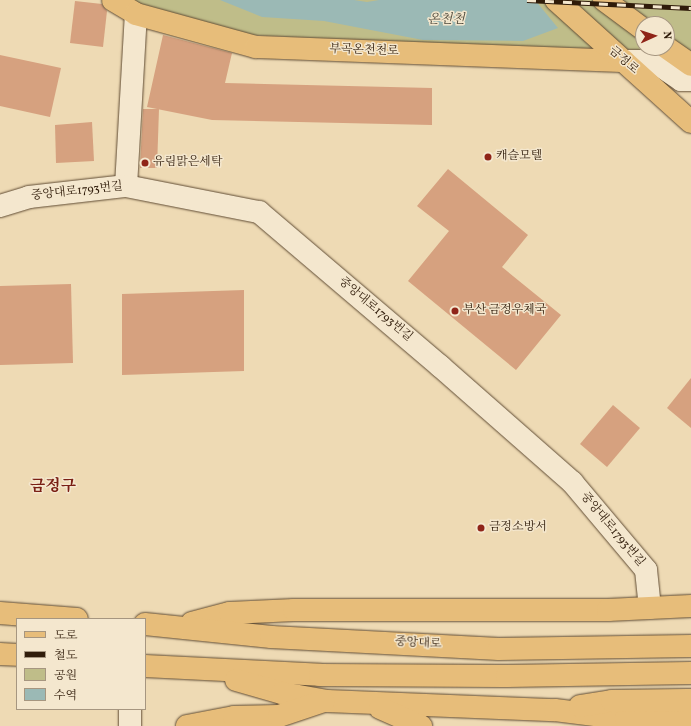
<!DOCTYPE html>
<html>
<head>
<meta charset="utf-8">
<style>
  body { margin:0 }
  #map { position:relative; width:691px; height:726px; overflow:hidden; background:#eedab4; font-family:Vollkorn,"Noto Serif KR",serif }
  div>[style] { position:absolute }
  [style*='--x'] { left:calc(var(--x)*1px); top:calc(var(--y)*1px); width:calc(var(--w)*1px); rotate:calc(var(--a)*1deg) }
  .green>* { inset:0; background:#bfbd89 }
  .water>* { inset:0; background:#9bb9b5 }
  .building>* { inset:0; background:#d6a17f }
  .roads { filter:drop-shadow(0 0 1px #604c34) drop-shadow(0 0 1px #604c34) }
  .minor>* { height:22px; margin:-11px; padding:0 11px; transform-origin:11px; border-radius:11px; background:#f4e7ce }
  .major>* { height:22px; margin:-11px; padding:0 11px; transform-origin:11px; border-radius:11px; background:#e7bd7a }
  .rail>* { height:4.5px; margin-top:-2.25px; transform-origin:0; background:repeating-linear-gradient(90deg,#f4e7ce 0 9px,#301c0a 0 18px); box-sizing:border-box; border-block:1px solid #301c0a }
  .dots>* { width:11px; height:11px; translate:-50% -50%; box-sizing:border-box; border:2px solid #f4e7ce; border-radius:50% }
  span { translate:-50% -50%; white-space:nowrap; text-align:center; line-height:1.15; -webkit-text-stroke:3px #f4e7ce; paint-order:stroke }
  .street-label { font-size:12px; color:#301c0a }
  .poi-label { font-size:12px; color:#301c0a }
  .left { translate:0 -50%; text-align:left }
  .water-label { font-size:13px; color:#504b3d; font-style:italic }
  .district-label { font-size:16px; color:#7a1f14; font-weight:700 }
  .legend { position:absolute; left:16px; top:618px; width:130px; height:92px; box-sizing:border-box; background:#f4e7ce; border:1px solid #a69680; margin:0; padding:5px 7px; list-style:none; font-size:12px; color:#301c0a }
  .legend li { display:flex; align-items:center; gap:8px; height:20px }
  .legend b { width:20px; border:1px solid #a69680 }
  .north { position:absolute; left:635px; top:16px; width:40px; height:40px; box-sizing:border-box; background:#f4e7ce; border:1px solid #a69680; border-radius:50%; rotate:87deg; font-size:11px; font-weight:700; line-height:16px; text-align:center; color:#301c0a }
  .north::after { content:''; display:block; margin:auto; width:14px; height:18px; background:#8f2418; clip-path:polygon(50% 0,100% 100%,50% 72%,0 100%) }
</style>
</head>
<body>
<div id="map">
  <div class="green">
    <div style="clip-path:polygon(evenodd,134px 0,691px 0,691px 51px,456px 46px,248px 35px,147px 10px,134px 0,643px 24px,667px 24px,667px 48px,643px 48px,643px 24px)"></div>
  </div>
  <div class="water">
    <div style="clip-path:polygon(220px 0,354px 0,367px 2px,379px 0,535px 0,558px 28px,523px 41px,423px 40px,324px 21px,262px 17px)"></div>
  </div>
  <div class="building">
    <div style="clip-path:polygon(75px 1px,102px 4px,107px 11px,103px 47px,70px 43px)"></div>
    <div style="clip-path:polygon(163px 35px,232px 53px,225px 83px,432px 88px,432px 125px,212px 120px,147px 107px)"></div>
    <div style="clip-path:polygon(0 55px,61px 68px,50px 117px,0 106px)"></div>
    <div style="clip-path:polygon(143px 109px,159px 109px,157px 168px,140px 168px)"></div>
    <div style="clip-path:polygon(92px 122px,94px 161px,56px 163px,55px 125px)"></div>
    <div style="clip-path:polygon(448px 169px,528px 235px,502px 267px,561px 315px,516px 370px,408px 281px,449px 231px,417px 206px)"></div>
    <div style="clip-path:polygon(71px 284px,73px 363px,0 365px,0 286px)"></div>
    <div style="clip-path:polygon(244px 290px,244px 371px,122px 375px,122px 294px)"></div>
    <div style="clip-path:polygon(691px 378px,691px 428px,667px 408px)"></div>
    <div style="clip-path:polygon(613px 405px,640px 428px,607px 467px,580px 444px)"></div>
  </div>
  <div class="roads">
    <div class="minor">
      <div style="--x:624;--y:61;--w:29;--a:0"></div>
      <div style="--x:653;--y:61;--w:34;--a:34"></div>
      <div style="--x:681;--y:80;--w:10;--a:0"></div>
      <div style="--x:126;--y:186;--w:172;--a:-86.7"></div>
      <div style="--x:0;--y:206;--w:30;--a:-17"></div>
      <div style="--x:29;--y:197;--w:98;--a:-6.5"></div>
      <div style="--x:126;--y:186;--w:136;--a:11.1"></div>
      <div style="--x:259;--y:212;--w:238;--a:40.4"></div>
      <div style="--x:440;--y:366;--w:176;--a:41.3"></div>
      <div style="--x:572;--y:482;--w:115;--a:49.9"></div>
      <div style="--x:646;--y:570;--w:38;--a:84"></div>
      <div style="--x:130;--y:726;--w:17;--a:-90"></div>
    </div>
    <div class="major">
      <div style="--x:113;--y:0;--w:27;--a:31"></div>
      <div style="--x:136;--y:14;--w:124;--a:15.4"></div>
      <div style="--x:256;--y:47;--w:368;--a:2.2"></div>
      <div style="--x:556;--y:0;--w:182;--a:42.1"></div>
      <div style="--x:604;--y:0;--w:49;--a:36.6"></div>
      <div style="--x:667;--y:48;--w:29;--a:35"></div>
      <div style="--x:0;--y:613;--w:77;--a:4.5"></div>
      <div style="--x:192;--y:623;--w:39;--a:-15"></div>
      <div style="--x:230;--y:613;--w:64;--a:-2.7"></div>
      <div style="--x:294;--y:610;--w:314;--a:0"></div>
      <div style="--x:608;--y:610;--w:83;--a:-2.8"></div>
      <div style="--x:145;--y:624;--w:127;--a:5.9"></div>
      <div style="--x:271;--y:637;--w:228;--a:3"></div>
      <div style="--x:499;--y:649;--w:192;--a:-0.9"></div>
      <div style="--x:0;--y:654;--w:17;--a:3"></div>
      <div style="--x:145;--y:666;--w:175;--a:2.9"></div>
      <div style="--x:320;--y:675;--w:187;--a:0.3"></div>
      <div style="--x:507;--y:676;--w:184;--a:-0.9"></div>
      <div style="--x:236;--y:680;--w:48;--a:15.8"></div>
      <div style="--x:282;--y:693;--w:46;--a:10.1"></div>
      <div style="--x:327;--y:701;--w:228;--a:2.3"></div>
      <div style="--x:555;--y:710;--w:72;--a:7.2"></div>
      <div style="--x:626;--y:719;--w:65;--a:0.9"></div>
      <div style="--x:580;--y:706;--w:32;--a:-9"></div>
      <div style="--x:612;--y:701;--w:79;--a:-0.7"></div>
      <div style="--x:380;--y:708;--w:45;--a:23.7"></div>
      <div style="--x:187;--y:726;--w:48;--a:-10.8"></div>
      <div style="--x:234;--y:717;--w:45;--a:-1.3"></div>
      <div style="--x:279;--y:716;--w:47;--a:-18.4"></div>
    </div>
  </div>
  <div class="rail">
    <div style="--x:527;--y:0;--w:164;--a:2.8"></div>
  </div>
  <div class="dots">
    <div style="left:488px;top:157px;background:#8f2418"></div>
    <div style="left:145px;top:163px;background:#8f2418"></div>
    <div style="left:455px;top:311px;background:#8f2418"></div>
    <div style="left:481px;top:528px;background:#8f2418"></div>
  </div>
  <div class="street-label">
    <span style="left:364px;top:51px;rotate:2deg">부곡온천천로</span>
    <span style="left:623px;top:61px;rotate:41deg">금정로</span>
    <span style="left:77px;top:192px;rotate:-6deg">중앙대로1793번길</span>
    <span style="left:375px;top:310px;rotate:40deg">중앙대로1793번길</span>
    <span style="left:612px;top:530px;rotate:50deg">중앙대로1793번길</span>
    <span style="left:418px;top:644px;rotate:3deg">중앙대로</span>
  </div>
  <div class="poi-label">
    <span class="left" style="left:496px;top:157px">캐슬모텔</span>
    <span class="left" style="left:153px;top:163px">유림맑은세탁</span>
    <span class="left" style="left:463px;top:311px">부산 금정우체국</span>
    <span class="left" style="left:489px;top:528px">금정소방서</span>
  </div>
  <div class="water-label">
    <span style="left:446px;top:20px">온천천</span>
  </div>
  <div class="district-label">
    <span style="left:53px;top:487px">금정구</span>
  </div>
  <ul class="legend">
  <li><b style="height:5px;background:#e7bd7a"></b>도로</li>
  <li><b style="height:5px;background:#301c0a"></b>철도</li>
  <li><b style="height:11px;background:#bfbd89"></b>공원</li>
  <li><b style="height:11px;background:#9bb9b5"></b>수역</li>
  </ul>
  <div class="north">N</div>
</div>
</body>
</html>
